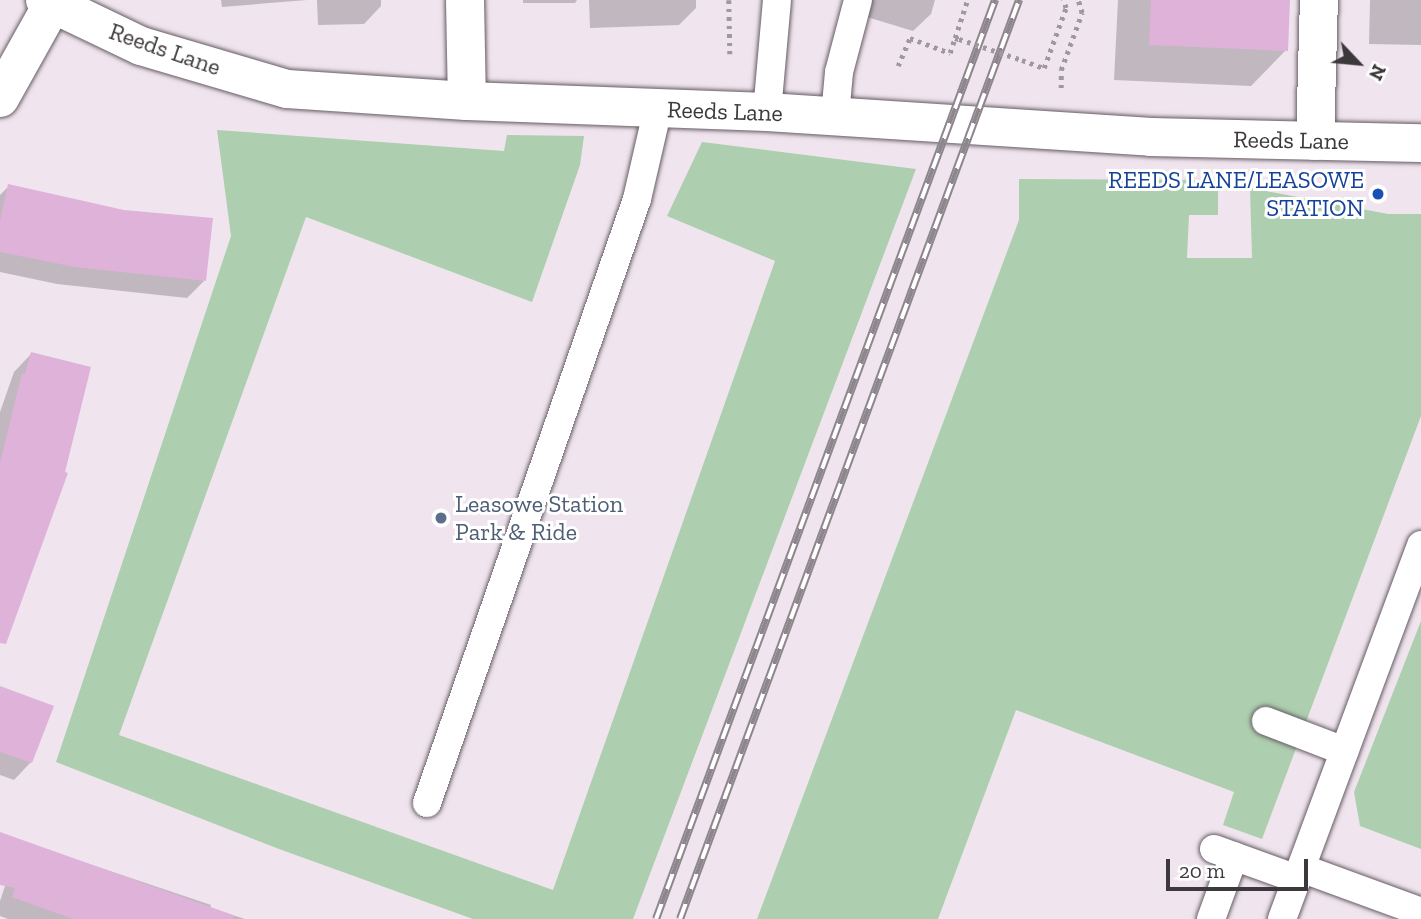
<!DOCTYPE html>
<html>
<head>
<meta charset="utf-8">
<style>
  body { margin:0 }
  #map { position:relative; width:1421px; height:919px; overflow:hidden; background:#f0e5ef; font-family:"Zilla Slab",serif }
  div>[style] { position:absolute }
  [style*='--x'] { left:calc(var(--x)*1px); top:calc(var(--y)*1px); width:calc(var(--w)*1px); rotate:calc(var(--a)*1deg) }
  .green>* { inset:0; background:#adceaf }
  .shadow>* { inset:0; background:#0003 }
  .building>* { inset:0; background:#dfb2da }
  .path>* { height:4.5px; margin-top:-2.25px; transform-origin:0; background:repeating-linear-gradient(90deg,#a0989f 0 3.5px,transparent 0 8.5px) }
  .roads { filter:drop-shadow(0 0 2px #665c64) drop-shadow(0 0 2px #665c64) }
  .service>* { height:28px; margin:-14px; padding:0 14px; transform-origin:14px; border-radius:14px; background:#fff }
  .minor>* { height:38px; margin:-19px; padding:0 19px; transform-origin:19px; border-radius:19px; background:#fff }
  .tertiary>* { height:38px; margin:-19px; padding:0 19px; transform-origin:19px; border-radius:19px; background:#fff }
  .rail>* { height:8px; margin-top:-4px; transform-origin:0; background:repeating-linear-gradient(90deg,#fff 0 16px,#8e868d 0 32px); box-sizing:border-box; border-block:2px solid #8e868d }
  .path-bridge>* { height:4.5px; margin-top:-2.25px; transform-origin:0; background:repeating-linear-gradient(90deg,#a0989f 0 3.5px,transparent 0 8.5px) }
  .dots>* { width:19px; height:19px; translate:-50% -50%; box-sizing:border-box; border:4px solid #fff; border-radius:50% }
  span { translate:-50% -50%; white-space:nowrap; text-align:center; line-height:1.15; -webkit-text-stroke:6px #fff; paint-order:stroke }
  .street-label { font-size:24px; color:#3d383c }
  .transit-label { font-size:24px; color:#164399 }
  .right { translate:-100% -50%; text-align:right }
  .service-label { font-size:24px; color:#4e5e75 }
  .left { translate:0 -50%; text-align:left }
  .north { position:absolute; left:1323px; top:28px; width:70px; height:70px; -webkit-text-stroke:5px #fff; paint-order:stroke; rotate:116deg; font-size:19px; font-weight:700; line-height:28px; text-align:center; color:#3d383c }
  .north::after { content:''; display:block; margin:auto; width:24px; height:32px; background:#3d383c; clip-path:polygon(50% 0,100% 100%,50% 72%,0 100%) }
  .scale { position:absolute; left:1166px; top:859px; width:142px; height:32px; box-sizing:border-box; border:4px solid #3d383c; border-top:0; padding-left:9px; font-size:21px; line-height:24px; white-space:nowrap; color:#3d383c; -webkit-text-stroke:5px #fff; paint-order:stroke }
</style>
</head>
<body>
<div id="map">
  <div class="green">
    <div style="clip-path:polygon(217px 130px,504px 151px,507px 135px,584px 136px,580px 165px,532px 302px,306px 217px,119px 735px,553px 890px,775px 261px,667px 216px,702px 142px,916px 169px,633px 919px,473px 919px,279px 849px,56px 762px,231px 236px)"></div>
    <div style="clip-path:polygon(1019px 179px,1218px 180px,1218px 215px,1189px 215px,1187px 258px,1252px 258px,1250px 188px,1388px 214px,1421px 214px,1421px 416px,1262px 839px,1223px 825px,1234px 792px,1016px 710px,938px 919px,757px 919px,1019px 220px)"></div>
    <div style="clip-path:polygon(1421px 621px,1421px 849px,1360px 826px,1354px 792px)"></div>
  </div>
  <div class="shadow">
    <div style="clip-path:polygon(221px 0,307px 0,222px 7px)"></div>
    <div style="clip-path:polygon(317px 0,381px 0,381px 6px,364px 24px,318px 25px)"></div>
    <div style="clip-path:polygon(523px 0,577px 0,575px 3px,523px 3px)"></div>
    <div style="clip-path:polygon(589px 0,696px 0,696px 8px,679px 25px,590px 28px)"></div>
    <div style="clip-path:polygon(872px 0,935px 0,931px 14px,913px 31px,867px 17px)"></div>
    <div style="clip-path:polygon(1118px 0,1289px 0,1286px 50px,1251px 86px,1114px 80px)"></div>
    <div style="clip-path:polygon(1370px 0,1421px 0,1421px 45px,1369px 44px)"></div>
    <div style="clip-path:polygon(9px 186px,204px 281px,187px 298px,57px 284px,0 272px,0 195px)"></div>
    <div style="clip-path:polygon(31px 354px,0 606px,0 412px,14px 372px)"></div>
    <div style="clip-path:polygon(0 688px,31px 762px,14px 780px,0 775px)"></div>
    <div style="clip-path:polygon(30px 844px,211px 905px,210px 908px,245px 919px,8px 919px,0 916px,0 901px,13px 862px)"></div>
  </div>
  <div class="building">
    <div style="clip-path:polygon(1151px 0,1290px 0,1288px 51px,1149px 45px)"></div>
    <div style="clip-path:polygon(8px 184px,124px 210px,213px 218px,206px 281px,75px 267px,0 252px,0 221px)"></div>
    <div style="clip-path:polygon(31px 352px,91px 367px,65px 472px,68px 473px,6px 644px,0 643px,0 463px,22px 373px,25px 374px)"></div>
    <div style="clip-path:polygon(0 686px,54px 706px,32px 763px,0 752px)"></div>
    <div style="clip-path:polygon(0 832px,233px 915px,233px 919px,73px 919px,12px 897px,15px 888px,0 885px)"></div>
  </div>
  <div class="path">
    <div style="--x:729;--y:0;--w:54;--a:88.9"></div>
    <div style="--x:955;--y:38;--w:40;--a:-72"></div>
    <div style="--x:1022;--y:60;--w:23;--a:20"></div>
    <div style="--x:1044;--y:68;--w:64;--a:-69.9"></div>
    <div style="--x:1066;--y:8;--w:9;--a:-111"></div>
    <div style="--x:898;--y:66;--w:30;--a:-67"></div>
    <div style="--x:910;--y:38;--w:43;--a:20.6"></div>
    <div style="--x:950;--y:53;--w:16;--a:-72"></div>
    <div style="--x:955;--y:38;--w:4;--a:14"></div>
    <div style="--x:1061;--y:88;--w:18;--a:-90"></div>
    <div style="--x:1061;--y:70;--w:61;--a:-69.8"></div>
    <div style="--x:1082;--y:13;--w:14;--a:-107"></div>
  </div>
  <div class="roads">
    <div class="service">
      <div style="--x:767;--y:112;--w:112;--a:-84.9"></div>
      <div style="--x:835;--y:116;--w:44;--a:-84.8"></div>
      <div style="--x:839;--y:72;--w:74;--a:-75.2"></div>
      <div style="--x:1266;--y:721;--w:84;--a:21"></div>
      <div style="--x:427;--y:803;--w:639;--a:-70.83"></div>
      <div style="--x:637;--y:199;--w:93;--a:-77"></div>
      <div style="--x:1214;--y:849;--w:88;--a:19.9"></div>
      <div style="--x:1301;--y:868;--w:128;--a:20.1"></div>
      <div style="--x:1211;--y:919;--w:67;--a:-69.9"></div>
      <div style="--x:1282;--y:919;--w:399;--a:-69.6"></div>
    </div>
    <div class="minor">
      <div style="--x:465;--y:0;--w:101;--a:88.9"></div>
      <div style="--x:0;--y:98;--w:107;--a:-60.8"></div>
      <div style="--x:1315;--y:141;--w:141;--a:-88.4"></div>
    </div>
    <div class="tertiary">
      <div style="--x:45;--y:0;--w:106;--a:25.6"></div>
      <div style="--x:141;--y:46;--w:152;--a:16.4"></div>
      <div style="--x:287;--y:89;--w:180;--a:3.8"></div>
      <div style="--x:467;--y:101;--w:300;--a:2.1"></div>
      <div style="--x:767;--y:112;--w:385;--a:3.7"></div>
      <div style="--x:1151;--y:137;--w:270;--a:1.3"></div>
    </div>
  </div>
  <div class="rail">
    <div style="--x:656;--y:919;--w:980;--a:-69.75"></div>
    <div style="--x:680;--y:919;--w:980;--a:-69.75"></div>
  </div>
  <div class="path-bridge">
    <div style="--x:959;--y:39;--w:66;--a:18.4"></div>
  </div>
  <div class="dots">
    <div style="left:1378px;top:194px;background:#1a4fb4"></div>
    <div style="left:441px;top:518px;background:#5c6f8a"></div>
  </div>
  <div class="street-label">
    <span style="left:165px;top:49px;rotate:19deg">Reeds Lane</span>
    <span style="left:725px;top:111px;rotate:2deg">Reeds Lane</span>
    <span style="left:1291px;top:140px;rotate:1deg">Reeds Lane</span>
  </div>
  <div class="transit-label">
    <span class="right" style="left:1364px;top:194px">REEDS LANE/LEASOWE<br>STATION</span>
  </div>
  <div class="service-label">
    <span class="left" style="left:455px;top:518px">Leasowe Station<br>Park &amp; Ride</span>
  </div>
  <div class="north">N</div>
  <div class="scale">20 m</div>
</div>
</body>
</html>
